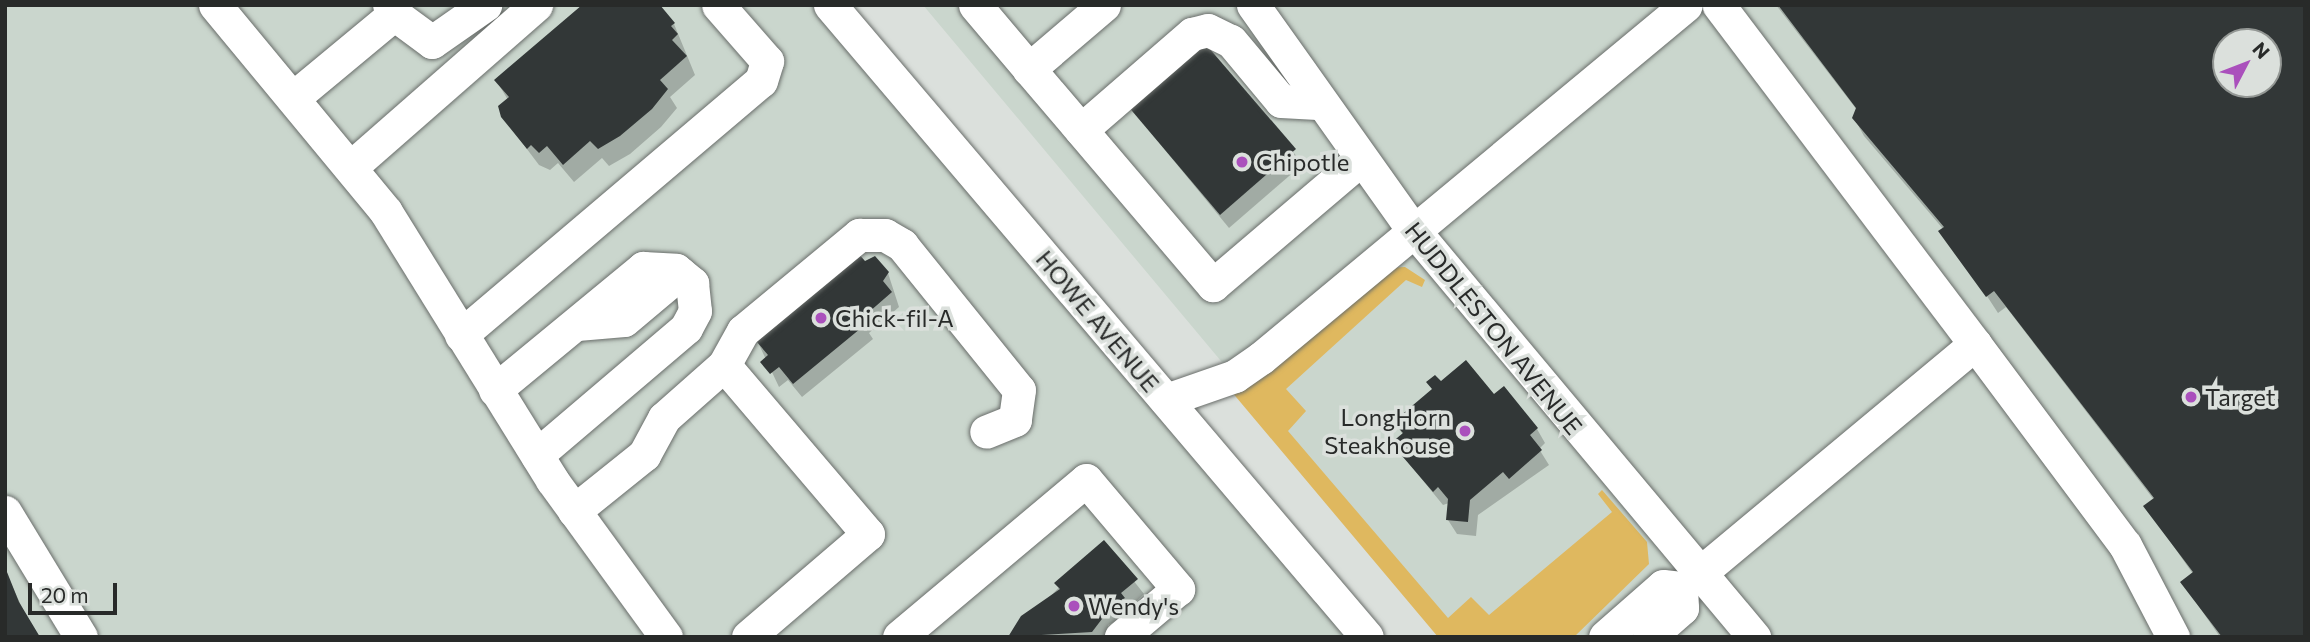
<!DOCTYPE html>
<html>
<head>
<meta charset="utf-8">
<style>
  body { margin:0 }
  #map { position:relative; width:2310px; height:642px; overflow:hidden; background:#dbe0dc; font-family:Commissioner,sans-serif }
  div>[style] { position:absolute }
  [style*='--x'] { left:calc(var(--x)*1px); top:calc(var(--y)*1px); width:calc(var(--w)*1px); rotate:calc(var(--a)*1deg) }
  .built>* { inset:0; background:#cad6cd }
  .green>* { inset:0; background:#dfb85f }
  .shadow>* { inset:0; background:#0003 }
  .building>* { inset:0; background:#323737 }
  .roads { filter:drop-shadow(0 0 2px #696d6a) drop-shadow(0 0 2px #696d6a) }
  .minor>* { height:33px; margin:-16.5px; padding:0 16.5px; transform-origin:16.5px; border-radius:16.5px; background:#fff }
  .dots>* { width:19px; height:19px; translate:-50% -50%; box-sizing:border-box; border:4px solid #dbe0dc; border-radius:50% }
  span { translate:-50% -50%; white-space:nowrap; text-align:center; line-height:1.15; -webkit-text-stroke:7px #dbe0dc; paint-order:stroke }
  .poi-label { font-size:24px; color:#282a29 }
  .left { translate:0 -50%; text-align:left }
  .right { translate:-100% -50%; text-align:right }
  .street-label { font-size:24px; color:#282a29 }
  .frame { position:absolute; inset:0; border:7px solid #282a29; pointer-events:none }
  .north { position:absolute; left:2212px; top:28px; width:70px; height:70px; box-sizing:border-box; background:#dbe0dc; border:2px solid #939794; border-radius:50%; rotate:48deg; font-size:19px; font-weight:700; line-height:28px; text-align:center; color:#282a29 }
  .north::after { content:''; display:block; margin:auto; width:24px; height:32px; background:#aa50bc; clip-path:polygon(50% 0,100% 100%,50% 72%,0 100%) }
  .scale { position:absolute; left:28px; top:583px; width:89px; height:32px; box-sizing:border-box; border:4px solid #282a29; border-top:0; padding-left:9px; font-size:21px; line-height:24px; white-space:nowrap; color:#282a29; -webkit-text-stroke:5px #dbe0dc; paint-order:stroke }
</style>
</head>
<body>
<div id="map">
  <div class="built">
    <div style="clip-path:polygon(5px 5px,830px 5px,1367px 637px,5px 637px)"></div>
    <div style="clip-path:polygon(evenodd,923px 5px,2305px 5px,2305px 637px,1452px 637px,923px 5px,2226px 42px,2268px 42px,2268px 84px,2226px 84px,2226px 42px)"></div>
  </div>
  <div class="green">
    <div style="clip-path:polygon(1405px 267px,1425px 280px,1422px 287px,1406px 280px,1286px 389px,1306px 411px,1288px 431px,1448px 618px,1471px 597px,1489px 615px,1612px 512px,1598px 494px,1602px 490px,1647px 542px,1649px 564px,1574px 637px,1438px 637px,1231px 391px,1388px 268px)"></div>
  </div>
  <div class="shadow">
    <div style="clip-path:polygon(evenodd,1776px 5px,2305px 5px,2305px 637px,2220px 637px,2182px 582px,2193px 574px,2146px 507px,2154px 500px,2006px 307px,1998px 313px,1944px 230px,1864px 136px,1854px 118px,1857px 110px,1776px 5px,2226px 42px,2268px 42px,2268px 84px,2226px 84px,2226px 42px)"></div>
    <div style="clip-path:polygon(674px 24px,695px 75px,670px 97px,677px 108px,661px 127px,630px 154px,609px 166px,602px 158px,574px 182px,558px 163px,550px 170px,539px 165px,502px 116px,508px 100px,496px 80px)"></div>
    <div style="clip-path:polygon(1203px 43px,1303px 164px,1229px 228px,1129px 106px)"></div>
    <div style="clip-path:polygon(865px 263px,888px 273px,899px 307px,869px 333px,873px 339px,802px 397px,788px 380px,779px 387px,755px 336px)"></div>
    <div style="clip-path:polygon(1441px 383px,1494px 396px,1537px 429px,1545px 443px,1539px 449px,1549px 465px,1478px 515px,1476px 536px,1457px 534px,1448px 520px,1449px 503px,1443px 505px,1393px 444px,1403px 435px,1396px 423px)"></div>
    <div style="clip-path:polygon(1104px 543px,1144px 594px,1129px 608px,1132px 613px,1108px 625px,1107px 637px,1009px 637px)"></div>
    <div style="clip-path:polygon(5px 571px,28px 620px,5px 637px)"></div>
  </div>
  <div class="building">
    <div style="clip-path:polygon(582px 5px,660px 5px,675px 23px,671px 26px,678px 34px,672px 40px,687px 56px,660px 80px,668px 89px,652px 109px,620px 136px,598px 149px,590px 141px,563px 165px,547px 146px,539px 153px,531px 145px,527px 149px,501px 117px,498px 106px,509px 97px,494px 80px)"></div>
    <div style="clip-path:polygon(evenodd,1778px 5px,2305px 5px,2305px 637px,2222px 637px,2180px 582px,2193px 572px,2143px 506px,2154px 498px,1994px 291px,1986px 297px,1938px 231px,1944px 227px,1852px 118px,1856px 108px,1778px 5px,2226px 42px,2268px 42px,2268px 84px,2226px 84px,2226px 42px)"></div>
    <div style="clip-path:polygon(1203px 41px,1296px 149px,1220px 215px,1127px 105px)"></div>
    <div style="clip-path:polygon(856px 251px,865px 261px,875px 256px,889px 272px,883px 281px,892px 292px,861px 319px,866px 324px,793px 384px,779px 367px,770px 374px,760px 362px,768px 355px,752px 336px)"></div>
    <div style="clip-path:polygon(1466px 360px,1494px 394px,1504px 386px,1538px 428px,1530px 435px,1542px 450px,1509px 479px,1503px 472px,1470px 500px,1468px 522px,1446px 520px,1448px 499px,1438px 487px,1433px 492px,1391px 443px,1403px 433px,1393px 422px,1432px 389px,1426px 382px,1435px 375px,1441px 381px)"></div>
    <div style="clip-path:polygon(1104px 540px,1138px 579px,1121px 593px,1125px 598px,1101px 611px,1105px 615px,1092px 632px,1008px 637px,1021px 616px,1060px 589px,1054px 583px)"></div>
    <div style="clip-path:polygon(5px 567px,19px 602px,40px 637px,5px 637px)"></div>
  </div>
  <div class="roads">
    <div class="minor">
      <div style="--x:215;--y:5;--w:268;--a:50.4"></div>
      <div style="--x:386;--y:212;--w:315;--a:58.2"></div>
      <div style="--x:552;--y:480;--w:194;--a:54"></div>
      <div style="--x:830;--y:5;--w:829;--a:49.65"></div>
      <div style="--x:975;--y:5;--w:84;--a:49.8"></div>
      <div style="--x:1104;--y:5;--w:99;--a:139.5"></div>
      <div style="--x:1029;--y:69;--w:284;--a:49.6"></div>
      <div style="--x:1213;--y:285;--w:193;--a:-40.4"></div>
      <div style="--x:1253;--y:5;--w:272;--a:54.6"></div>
      <div style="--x:1411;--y:227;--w:535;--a:50.08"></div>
      <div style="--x:394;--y:14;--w:47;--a:36.4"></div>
      <div style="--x:432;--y:42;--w:65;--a:-34.9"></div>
      <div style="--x:293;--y:98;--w:131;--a:-39.7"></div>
      <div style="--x:394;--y:14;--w:10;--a:-119"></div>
      <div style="--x:1081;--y:130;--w:147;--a:-40.9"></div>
      <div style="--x:1192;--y:34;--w:16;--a:-14"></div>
      <div style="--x:1208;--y:30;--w:25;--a:26"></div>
      <div style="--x:1231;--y:41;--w:78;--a:50.2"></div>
      <div style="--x:1281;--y:101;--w:37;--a:3"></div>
      <div style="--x:351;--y:167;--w:246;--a:-41.2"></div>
      <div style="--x:577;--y:324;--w:47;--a:-4.9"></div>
      <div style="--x:624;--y:320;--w:73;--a:-40"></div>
      <div style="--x:461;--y:335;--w:393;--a:-40.3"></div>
      <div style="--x:761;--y:81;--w:21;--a:-73"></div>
      <div style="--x:767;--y:61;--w:74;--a:-131.2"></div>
      <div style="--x:1975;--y:344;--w:251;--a:53.3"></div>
      <div style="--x:2125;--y:545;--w:104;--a:62.4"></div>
      <div style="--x:724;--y:365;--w:39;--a:-61"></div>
      <div style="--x:743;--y:331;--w:151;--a:-39.6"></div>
      <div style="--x:859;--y:235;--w:26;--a:0"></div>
      <div style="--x:885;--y:235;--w:20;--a:30"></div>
      <div style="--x:902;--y:245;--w:186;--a:51.1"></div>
      <div style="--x:1019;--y:390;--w:30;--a:98"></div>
      <div style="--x:1015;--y:420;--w:31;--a:158"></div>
      <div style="--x:495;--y:390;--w:192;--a:-39.5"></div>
      <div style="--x:643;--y:268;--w:33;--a:3"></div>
      <div style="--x:676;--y:270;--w:21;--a:39"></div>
      <div style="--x:692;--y:283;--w:28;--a:84"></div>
      <div style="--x:695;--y:311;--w:19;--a:118"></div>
      <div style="--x:686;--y:328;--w:196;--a:139.6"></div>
      <div style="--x:1166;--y:400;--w:73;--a:-19.2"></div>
      <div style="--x:1235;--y:376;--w:32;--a:-35"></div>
      <div style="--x:1261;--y:358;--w:552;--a:-39.71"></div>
      <div style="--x:574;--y:511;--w:90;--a:-38.7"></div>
      <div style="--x:644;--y:455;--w:42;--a:-61.6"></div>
      <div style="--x:664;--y:418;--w:80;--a:-41.5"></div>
      <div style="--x:724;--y:365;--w:222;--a:49.6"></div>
      <div style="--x:868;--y:534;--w:158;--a:139.4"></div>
      <div style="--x:5;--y:512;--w:146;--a:58.7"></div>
      <div style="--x:1700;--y:573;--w:358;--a:-39.8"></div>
      <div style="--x:1975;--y:344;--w:425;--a:-127.1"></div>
      <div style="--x:899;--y:637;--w:244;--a:-40"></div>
      <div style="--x:1086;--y:480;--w:143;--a:49.8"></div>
      <div style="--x:1178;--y:589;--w:75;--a:139.9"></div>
      <div style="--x:1605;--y:637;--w:77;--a:-41.3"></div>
      <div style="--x:1663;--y:586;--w:18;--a:6"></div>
      <div style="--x:1681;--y:588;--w:20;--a:87"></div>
      <div style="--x:1682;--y:608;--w:44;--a:138.7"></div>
    </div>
  </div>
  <div class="dots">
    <div style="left:1242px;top:162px;background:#aa50bc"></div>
    <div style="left:821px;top:318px;background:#aa50bc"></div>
    <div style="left:2191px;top:397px;background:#aa50bc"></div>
    <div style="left:1465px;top:431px;background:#aa50bc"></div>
    <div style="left:1074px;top:606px;background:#aa50bc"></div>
  </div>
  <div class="poi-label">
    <span class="left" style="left:1256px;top:162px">Chipotle</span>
    <span class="left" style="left:835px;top:318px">Chick-fil-A</span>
    <span class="left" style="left:2205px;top:397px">Target</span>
    <span class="right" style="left:1451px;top:431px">LongHorn<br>Steakhouse</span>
    <span class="left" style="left:1088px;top:606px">Wendy's</span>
  </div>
  <div class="street-label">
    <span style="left:1098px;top:321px;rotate:50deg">HOWE AVENUE</span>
    <span style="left:1494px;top:328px;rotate:51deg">HUDDLESTON AVENUE</span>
  </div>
  <div class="frame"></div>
  <div class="north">N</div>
  <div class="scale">20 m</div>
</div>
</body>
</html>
